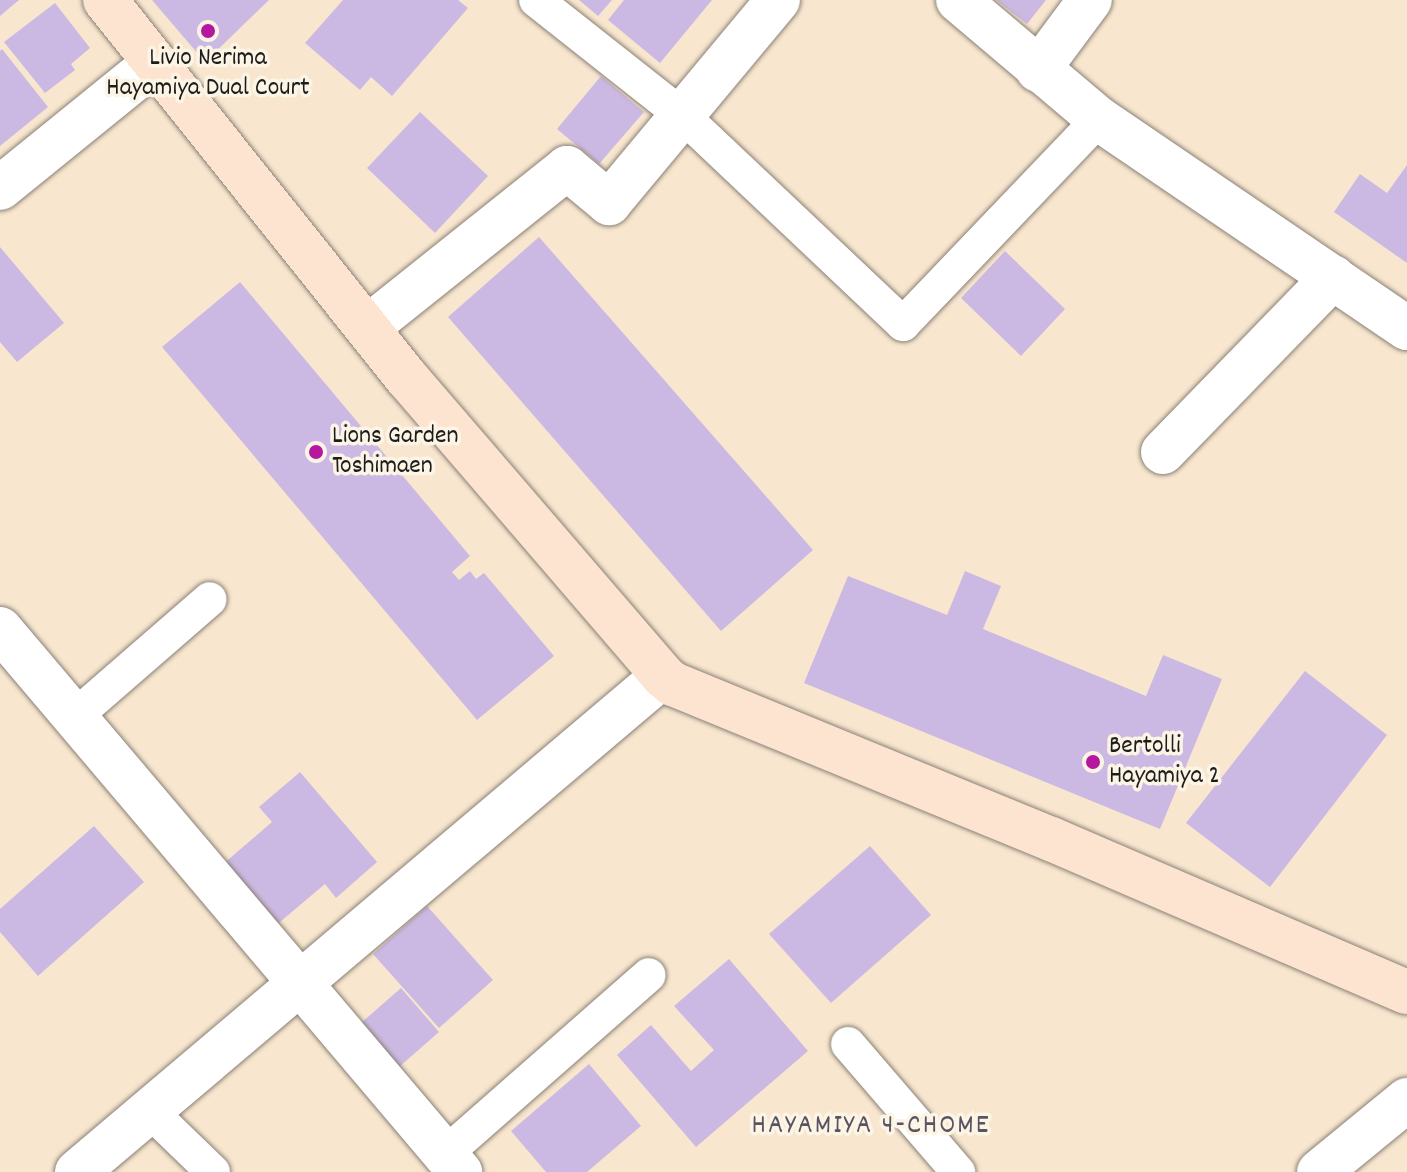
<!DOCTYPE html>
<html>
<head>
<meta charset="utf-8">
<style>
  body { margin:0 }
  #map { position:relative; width:1407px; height:1172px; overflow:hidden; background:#f8e6cf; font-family:Dekko,sans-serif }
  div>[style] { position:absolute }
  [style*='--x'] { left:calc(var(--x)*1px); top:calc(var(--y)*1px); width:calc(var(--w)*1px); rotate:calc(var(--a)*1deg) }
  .building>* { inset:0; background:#ccb9e3 }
  .roads { filter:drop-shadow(0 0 2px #8a8176) drop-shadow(0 0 2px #8a8176) }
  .lane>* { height:34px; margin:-17px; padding:0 17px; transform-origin:17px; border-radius:17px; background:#fff }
  .street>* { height:44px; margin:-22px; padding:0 22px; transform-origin:22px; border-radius:22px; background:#fff }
  .secondary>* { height:44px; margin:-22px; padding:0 22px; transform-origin:22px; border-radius:22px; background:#fde4d1 }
  .dots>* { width:22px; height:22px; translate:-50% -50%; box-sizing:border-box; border:4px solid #fcf5e5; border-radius:50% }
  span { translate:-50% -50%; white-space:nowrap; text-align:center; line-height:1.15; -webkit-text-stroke:7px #fcf5e5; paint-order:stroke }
  .poi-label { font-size:26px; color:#1c1c1c }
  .left { translate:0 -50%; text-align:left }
  .neighbourhood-label { font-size:28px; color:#5a5362; letter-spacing:2px }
</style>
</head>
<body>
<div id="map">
  <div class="building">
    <div style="clip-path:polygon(0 0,19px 0,0 16px)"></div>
    <div style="clip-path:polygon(152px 0,269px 0,205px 62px)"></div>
    <div style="clip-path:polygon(343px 0,458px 0,468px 8px,392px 96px,371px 77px,360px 90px,305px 43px)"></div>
    <div style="clip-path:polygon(579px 0,612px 0,598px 16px)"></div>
    <div style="clip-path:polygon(624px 0,712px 0,660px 63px,608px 20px)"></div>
    <div style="clip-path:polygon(996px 0,1046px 0,1027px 24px)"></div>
    <div style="clip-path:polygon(55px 3px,90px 48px,71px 64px,75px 70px,45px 93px,4px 42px)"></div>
    <div style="clip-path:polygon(2px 49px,48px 107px,0 146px,0 51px)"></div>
    <div style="clip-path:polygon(601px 76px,644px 112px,599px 164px,557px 129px)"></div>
    <div style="clip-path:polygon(420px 112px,488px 176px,435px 233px,367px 168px)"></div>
    <div style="clip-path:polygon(1407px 165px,1407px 263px,1334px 212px,1360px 174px,1387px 193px)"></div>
    <div style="clip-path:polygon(539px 237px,813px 550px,721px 631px,448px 317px)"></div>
    <div style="clip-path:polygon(0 247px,64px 323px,17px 362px,0 342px)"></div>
    <div style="clip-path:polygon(1005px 251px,1065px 309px,1021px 356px,961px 298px)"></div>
    <div style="clip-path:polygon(240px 282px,470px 556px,452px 572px,459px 580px,470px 571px,476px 579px,484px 573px,554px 656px,477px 720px,162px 347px)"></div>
    <div style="clip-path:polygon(965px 571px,1001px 586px,983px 629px,1146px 696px,1163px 655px,1222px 679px,1160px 829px,804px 683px,848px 576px,947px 615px)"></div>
    <div style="clip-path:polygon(1305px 671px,1387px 735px,1270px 887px,1186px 823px)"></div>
    <div style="clip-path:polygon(300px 772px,377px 862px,336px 898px,325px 884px,274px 927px,222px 865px,272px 822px,259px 807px)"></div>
    <div style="clip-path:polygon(94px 826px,144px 882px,38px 976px,0 932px,0 909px)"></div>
    <div style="clip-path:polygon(870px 846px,931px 915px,831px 1003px,769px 934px)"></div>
    <div style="clip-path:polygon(427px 906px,493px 980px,439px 1028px,373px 954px)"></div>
    <div style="clip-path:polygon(729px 959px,808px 1051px,696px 1147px,617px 1055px,651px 1025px,691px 1071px,714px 1050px,674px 1006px)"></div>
    <div style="clip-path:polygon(401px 988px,439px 1032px,391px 1074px,353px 1030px)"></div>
    <div style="clip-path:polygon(589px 1064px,641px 1126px,587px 1172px,546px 1172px,511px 1131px)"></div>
  </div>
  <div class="roads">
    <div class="lane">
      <div style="--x:536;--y:0;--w:187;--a:38.3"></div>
      <div style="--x:683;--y:116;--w:303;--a:43.4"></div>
      <div style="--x:903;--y:324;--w:284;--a:-46.3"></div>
      <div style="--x:73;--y:718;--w:181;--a:-41"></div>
      <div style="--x:848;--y:1044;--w:169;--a:49.3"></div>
      <div style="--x:149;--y:1110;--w:89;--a:44.1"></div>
      <div style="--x:445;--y:1154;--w:271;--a:-41.3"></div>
    </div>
    <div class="street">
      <div style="--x:958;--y:0;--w:185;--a:40.2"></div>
      <div style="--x:1099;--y:119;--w:372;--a:34.2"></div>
      <div style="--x:1038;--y:70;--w:87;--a:-53.4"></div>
      <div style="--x:0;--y:188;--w:197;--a:-39"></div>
      <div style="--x:368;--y:327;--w:255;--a:-38.6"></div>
      <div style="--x:567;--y:168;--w:55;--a:39.8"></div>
      <div style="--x:609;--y:203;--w:264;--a:-50.2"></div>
      <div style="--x:1163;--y:452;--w:244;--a:-45.8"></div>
      <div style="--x:0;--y:629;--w:712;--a:49.73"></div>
      <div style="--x:77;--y:1172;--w:768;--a:-40.25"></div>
      <div style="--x:1319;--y:1172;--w:114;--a:-39.3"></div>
    </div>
    <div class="secondary">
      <div style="--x:105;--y:0;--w:484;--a:51.4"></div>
      <div style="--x:407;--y:378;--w:393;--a:49.3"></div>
      <div style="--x:663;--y:676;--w:13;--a:39"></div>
      <div style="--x:673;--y:684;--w:409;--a:22.3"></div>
      <div style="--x:1051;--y:839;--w:387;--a:23.3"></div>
    </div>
  </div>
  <div class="dots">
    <div style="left:208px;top:31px;background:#b5179e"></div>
    <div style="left:316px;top:452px;background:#b5179e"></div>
    <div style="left:1093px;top:762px;background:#b5179e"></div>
  </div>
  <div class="poi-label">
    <span style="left:208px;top:74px">Livio Nerima<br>Hayamiya Dual Court</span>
    <span class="left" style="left:332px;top:452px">Lions Garden<br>Toshimaen</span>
    <span class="left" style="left:1109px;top:762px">Bertolli<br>Hayamiya 2</span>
  </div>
  <div class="neighbourhood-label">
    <span style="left:871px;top:1127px">HAYAMIYA 4-CHOME</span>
  </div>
</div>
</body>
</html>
